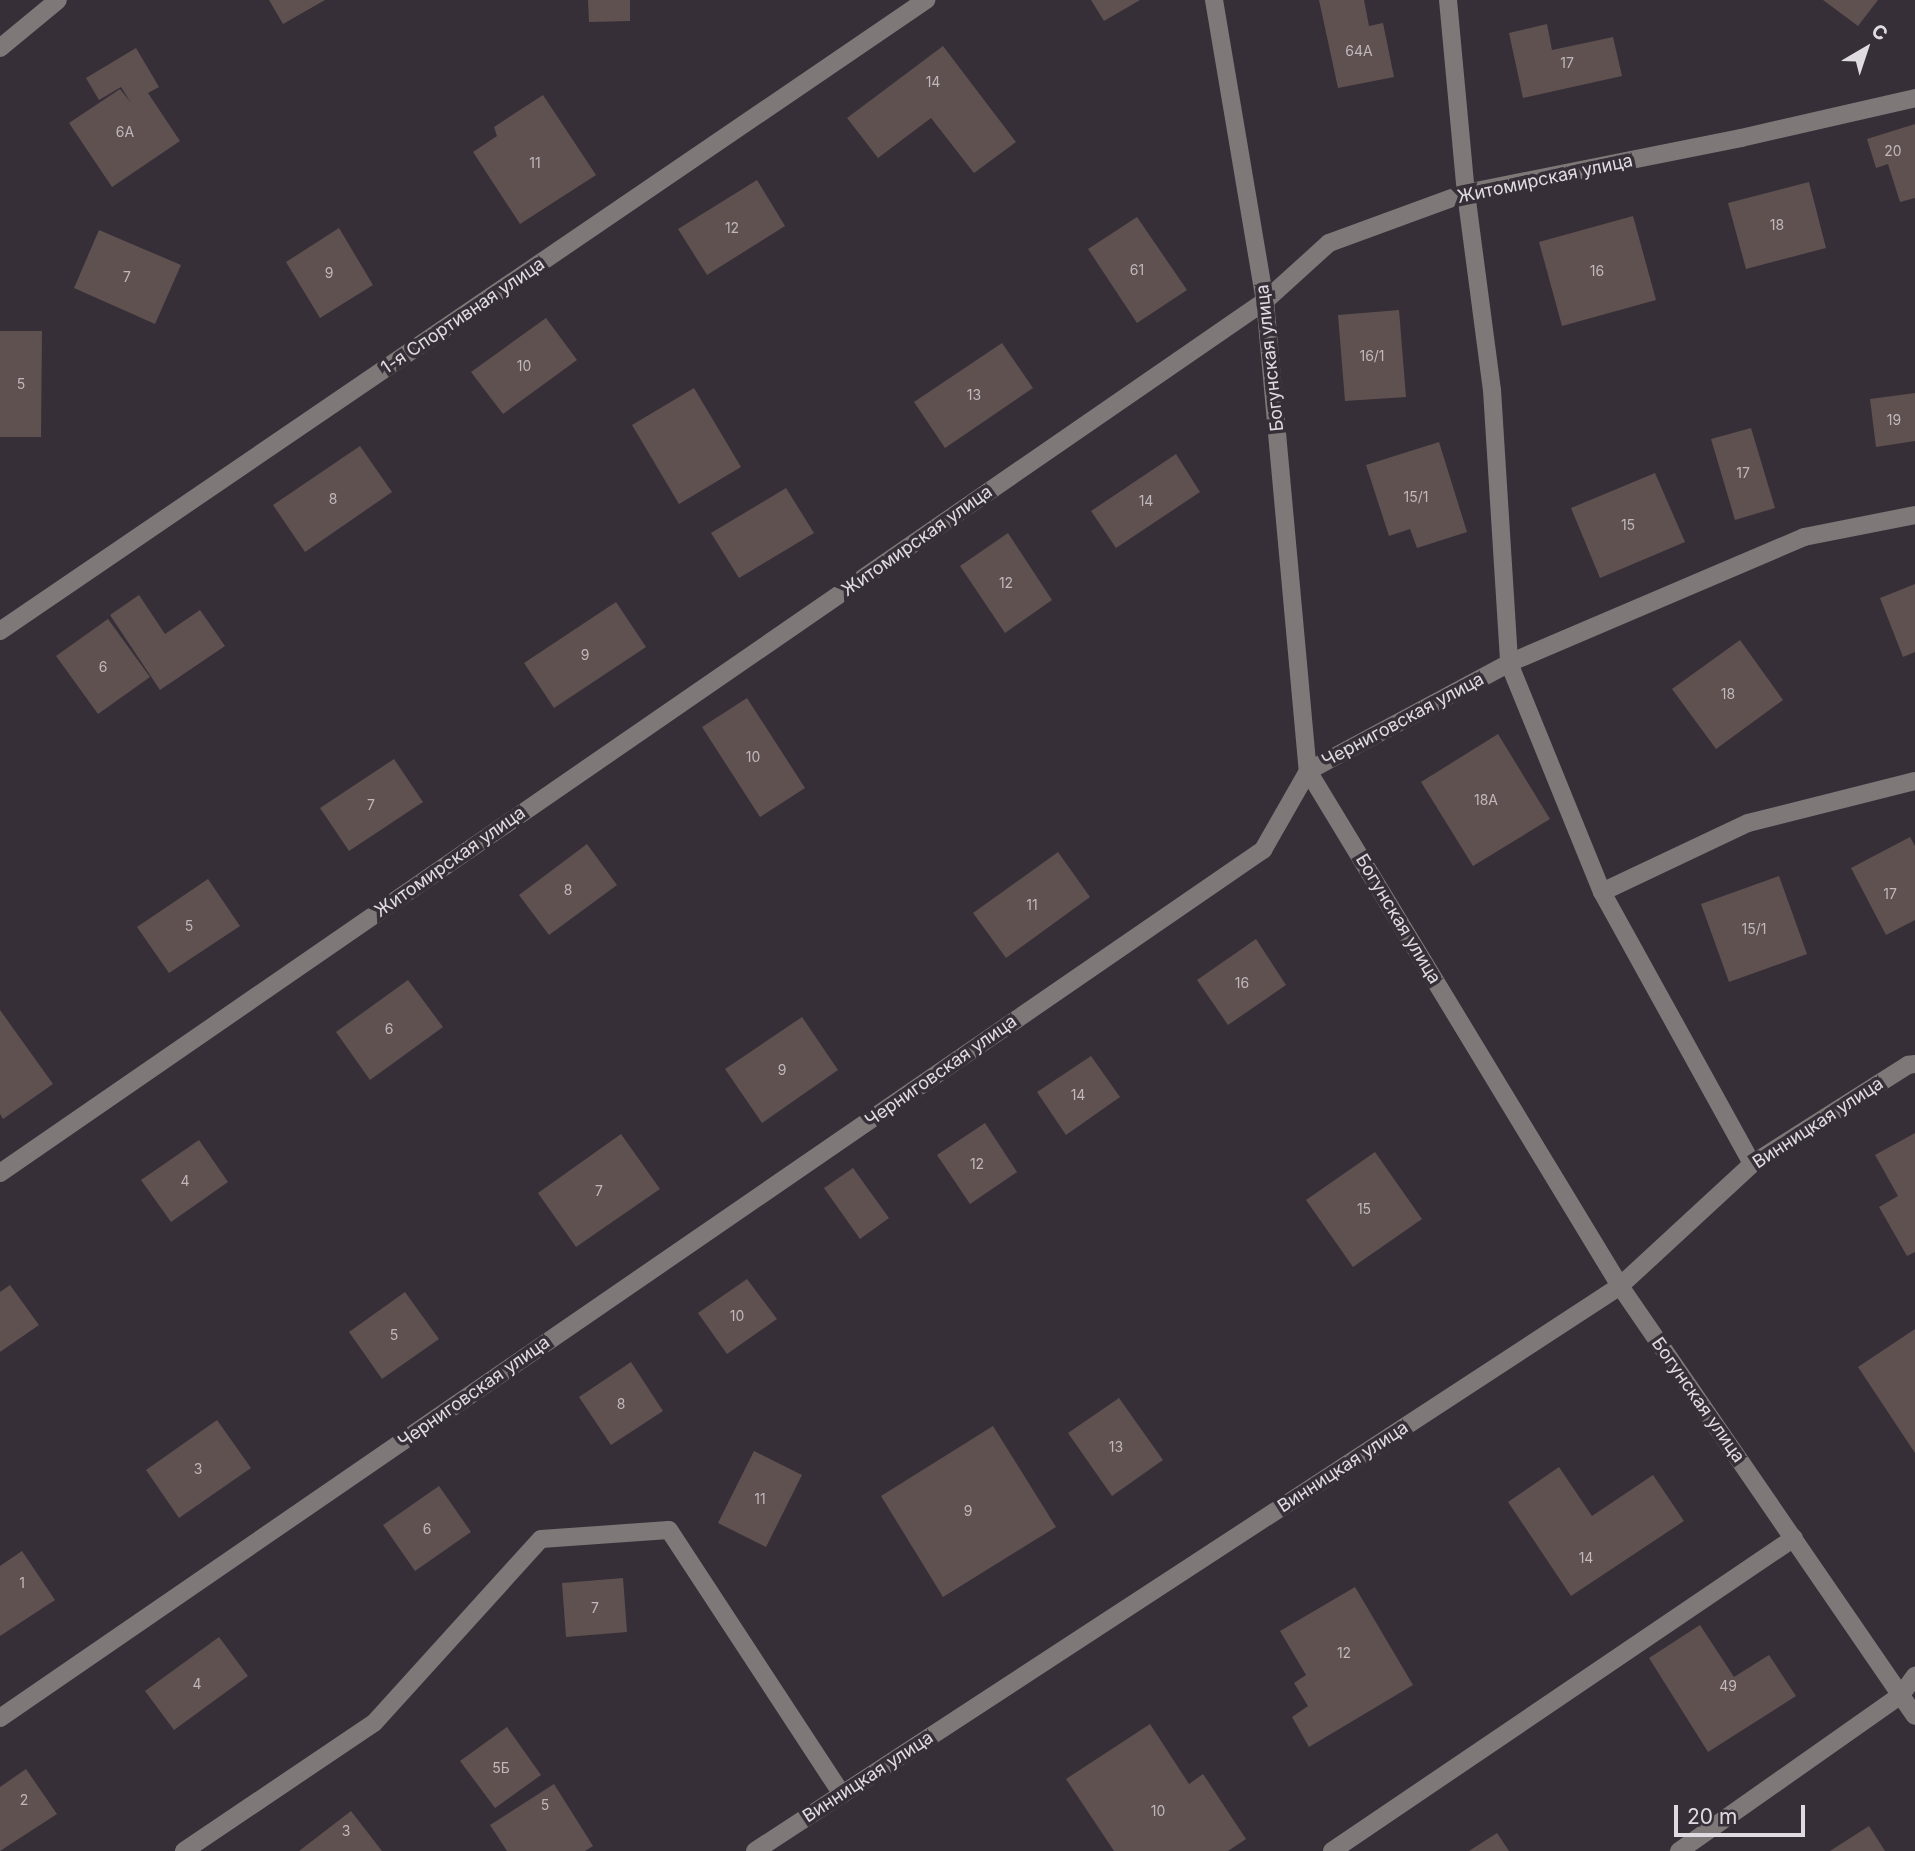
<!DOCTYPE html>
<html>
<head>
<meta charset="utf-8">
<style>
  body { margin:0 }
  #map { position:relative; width:1915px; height:1851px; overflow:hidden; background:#362f38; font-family:Inter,sans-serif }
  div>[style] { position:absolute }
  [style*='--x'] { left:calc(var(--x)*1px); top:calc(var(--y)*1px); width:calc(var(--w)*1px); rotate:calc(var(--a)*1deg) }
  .building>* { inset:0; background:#5f514f }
  .minor>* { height:18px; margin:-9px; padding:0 9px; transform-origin:9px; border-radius:9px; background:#7f7878 }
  span { translate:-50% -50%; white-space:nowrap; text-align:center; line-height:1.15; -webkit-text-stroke:7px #362f38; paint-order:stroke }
  .number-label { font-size:14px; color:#c0b8bc }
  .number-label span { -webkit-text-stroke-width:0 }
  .street-label { font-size:18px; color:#e0dbe1 }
  .north { position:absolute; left:1831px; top:14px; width:70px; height:70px; -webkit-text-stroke:5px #362f38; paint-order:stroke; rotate:39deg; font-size:19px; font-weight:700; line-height:28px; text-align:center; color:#e0dbe1 }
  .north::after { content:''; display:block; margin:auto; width:24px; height:32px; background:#e0dbe1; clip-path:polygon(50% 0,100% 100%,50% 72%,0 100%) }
  .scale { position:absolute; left:1674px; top:1805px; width:131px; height:32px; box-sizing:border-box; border:4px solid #e0dbe1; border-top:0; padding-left:9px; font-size:21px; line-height:24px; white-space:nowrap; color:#e0dbe1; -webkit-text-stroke:5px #362f38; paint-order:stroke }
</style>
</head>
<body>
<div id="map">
  <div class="building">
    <div style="clip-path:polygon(269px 0,325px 0,283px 24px)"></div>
    <div style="clip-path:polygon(588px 0,630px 0,630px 21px,589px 22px)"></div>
    <div style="clip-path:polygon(1091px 0,1140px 0,1104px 21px)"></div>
    <div style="clip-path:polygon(1319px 0,1364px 0,1369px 26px,1383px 23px,1394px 77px,1338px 88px)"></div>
    <div style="clip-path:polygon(1823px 0,1878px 0,1858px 26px)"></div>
    <div style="clip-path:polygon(1547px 24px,1552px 50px,1613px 37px,1622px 76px,1523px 98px,1509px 33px)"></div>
    <div style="clip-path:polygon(943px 46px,1016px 142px,974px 173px,931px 118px,878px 158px,847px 118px)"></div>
    <div style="clip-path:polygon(136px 48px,159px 87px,148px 93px,180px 141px,112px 187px,69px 123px,120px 89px,131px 103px,121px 87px,99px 100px,86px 78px)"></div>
    <div style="clip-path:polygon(543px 95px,596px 175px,520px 224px,473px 152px,497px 136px,494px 127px)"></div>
    <div style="clip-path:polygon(1915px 124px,1915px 198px,1900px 202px,1888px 164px,1876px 168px,1867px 139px)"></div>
    <div style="clip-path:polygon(757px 180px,785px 226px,707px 275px,678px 229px)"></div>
    <div style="clip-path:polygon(1809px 182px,1826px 248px,1746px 269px,1728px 203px)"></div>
    <div style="clip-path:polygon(1633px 216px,1656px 300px,1562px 326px,1539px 242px)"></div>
    <div style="clip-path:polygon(1137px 217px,1187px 290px,1137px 323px,1088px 249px)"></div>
    <div style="clip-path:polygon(339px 228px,373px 285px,320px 318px,286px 262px)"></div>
    <div style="clip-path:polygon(99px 230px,181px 265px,155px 324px,74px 288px)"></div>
    <div style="clip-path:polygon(1399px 310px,1406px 397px,1345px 401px,1338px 315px)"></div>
    <div style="clip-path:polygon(546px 318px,577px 360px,503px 414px,471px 372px)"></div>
    <div style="clip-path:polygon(0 331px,42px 331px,41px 437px,0 437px)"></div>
    <div style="clip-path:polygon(1002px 343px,1033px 388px,945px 448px,914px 402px)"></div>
    <div style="clip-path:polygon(694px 388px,741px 467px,679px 504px,632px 425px)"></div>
    <div style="clip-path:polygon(1915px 393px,1915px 441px,1876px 447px,1870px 399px)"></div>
    <div style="clip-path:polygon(1751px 428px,1775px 508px,1735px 520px,1711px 439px)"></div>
    <div style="clip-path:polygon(1439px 442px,1467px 532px,1417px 548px,1410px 529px,1389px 536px,1366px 465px)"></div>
    <div style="clip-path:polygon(360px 446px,392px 492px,305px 552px,273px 505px)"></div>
    <div style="clip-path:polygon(1176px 454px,1200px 492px,1116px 548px,1091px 511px)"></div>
    <div style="clip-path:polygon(1655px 473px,1685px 542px,1600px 578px,1571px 508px)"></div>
    <div style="clip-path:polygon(786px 488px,814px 533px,739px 578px,711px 533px)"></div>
    <div style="clip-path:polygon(1008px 533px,1052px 600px,1005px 633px,960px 566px)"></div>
    <div style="clip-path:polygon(1915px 584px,1915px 652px,1903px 657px,1880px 598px)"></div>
    <div style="clip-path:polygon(139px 595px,165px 634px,200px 610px,225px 646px,160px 690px,110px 615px)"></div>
    <div style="clip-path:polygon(616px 602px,646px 647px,554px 708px,524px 663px)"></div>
    <div style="clip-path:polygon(108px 619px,150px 677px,98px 714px,56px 656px)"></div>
    <div style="clip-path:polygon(1740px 640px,1783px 700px,1716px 749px,1672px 689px)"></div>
    <div style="clip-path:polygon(747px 698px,805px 788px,760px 817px,702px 727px)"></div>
    <div style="clip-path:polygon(1498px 734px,1550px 819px,1473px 866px,1421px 782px)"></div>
    <div style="clip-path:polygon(394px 759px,423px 802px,349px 851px,320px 808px)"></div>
    <div style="clip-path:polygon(1910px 837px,1915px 846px,1915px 920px,1886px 935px,1851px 868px)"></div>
    <div style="clip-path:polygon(587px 844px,617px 885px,549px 935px,519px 895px)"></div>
    <div style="clip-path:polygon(1058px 852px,1090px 897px,1006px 958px,973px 913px)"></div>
    <div style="clip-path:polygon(1779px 876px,1807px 954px,1729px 982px,1701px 904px)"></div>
    <div style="clip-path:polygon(208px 879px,240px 926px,169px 973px,137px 927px)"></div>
    <div style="clip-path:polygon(1256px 939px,1286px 985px,1228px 1025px,1197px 980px)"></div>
    <div style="clip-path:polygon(408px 980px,443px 1027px,370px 1080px,336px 1032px)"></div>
    <div style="clip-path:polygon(0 1010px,53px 1084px,3px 1119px,0 1114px)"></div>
    <div style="clip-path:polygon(802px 1017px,838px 1070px,762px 1123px,725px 1069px)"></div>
    <div style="clip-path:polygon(1091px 1056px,1120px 1097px,1066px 1135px,1037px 1092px)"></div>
    <div style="clip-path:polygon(985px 1123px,1017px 1172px,970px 1204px,937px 1155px)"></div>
    <div style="clip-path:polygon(1915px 1133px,1915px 1252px,1907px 1256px,1879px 1207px,1898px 1196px,1875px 1155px)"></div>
    <div style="clip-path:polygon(621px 1134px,660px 1189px,576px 1247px,538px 1193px)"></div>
    <div style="clip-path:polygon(199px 1140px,228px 1182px,171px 1222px,141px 1180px)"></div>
    <div style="clip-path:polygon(1375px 1152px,1422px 1219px,1353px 1267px,1306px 1200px)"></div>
    <div style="clip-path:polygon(853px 1168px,889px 1218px,860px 1239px,824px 1188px)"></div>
    <div style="clip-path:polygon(747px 1279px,777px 1319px,727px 1354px,698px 1313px)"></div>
    <div style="clip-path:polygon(10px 1285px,39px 1325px,0 1352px,0 1292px)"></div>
    <div style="clip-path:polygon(405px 1292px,439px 1339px,382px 1379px,349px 1332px)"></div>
    <div style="clip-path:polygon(1915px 1329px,1915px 1453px,1858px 1367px)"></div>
    <div style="clip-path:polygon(631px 1362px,663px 1411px,611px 1445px,579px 1397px)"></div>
    <div style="clip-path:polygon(1119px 1398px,1163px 1460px,1112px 1496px,1068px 1433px)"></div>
    <div style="clip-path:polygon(217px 1420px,251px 1468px,179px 1518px,146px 1470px)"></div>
    <div style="clip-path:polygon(993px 1426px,1056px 1527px,943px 1597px,881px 1496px)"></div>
    <div style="clip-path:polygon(754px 1451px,802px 1475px,766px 1547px,718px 1523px)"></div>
    <div style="clip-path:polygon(1559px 1467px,1592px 1516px,1653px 1475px,1684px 1521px,1571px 1596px,1508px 1502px)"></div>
    <div style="clip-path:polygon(439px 1486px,471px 1532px,415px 1571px,383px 1525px)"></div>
    <div style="clip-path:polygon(22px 1551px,55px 1600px,0 1636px,0 1566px)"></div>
    <div style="clip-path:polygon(623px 1578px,627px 1632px,566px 1637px,562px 1583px)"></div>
    <div style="clip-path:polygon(1355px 1587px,1413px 1685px,1309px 1747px,1292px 1717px,1308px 1706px,1294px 1683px,1306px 1675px,1280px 1631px)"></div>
    <div style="clip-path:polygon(1700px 1625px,1734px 1677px,1769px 1655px,1796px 1696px,1708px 1752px,1649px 1658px)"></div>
    <div style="clip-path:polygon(219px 1637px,248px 1676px,174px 1730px,145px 1691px)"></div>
    <div style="clip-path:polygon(1150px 1724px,1189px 1784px,1203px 1774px,1246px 1839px,1228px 1851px,1114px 1851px,1066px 1779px)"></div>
    <div style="clip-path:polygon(507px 1727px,541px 1775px,495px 1808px,460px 1761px)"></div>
    <div style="clip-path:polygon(26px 1769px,57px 1814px,0 1851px,0 1787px)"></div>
    <div style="clip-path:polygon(554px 1784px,593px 1846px,585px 1851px,507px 1851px,490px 1825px)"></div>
    <div style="clip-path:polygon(351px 1811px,382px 1851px,299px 1851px)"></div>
    <div style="clip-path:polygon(1869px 1826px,1885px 1851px,1830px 1851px)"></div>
    <div style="clip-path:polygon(1497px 1833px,1509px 1851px,1469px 1851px)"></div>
  </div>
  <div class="minor">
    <div style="--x:1214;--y:0;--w:305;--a:80.4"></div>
    <div style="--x:1265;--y:301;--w:472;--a:84.8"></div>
    <div style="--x:1308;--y:771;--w:602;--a:58.79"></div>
    <div style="--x:1620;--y:1286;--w:521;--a:55.55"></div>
    <div style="--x:1448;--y:0;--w:194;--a:84.7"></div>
    <div style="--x:1466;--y:193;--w:199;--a:82.5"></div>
    <div style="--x:1492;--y:390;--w:274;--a:86.4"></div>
    <div style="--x:1509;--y:663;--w:247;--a:67.9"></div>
    <div style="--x:1602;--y:892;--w:311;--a:61.1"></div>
    <div style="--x:0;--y:48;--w:75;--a:-39.6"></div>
    <div style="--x:0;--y:631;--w:1121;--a:-34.27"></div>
    <div style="--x:1602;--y:892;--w:161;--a:-25.3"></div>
    <div style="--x:1748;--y:823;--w:172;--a:-14.1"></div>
    <div style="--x:0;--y:1173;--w:1536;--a:-34.58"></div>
    <div style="--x:1265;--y:301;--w:86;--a:-42.2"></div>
    <div style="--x:1329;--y:243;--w:146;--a:-20.1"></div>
    <div style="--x:1466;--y:193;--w:280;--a:-11.3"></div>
    <div style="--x:1741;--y:138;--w:179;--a:-12.9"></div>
    <div style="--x:0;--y:1718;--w:1533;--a:-34.5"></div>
    <div style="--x:1263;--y:850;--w:91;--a:-60.3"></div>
    <div style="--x:1308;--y:771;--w:228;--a:-28.2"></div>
    <div style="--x:1509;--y:663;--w:321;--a:-23.1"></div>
    <div style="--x:1804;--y:537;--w:113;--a:-11.2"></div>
    <div style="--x:184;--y:1851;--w:229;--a:-34"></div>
    <div style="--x:374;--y:1723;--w:248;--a:-47.8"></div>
    <div style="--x:541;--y:1539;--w:128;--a:-4"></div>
    <div style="--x:669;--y:1530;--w:316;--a:56.8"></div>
    <div style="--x:755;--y:1851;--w:1033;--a:-33.15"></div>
    <div style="--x:1620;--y:1286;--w:180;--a:-42.7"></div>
    <div style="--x:1752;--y:1164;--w:185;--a:-32.4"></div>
    <div style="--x:1908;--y:1065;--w:7;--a:-8"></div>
    <div style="--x:1332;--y:1851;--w:558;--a:-34.12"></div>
    <div style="--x:1679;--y:1851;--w:271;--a:-35.1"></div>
    <div style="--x:1901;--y:1695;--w:24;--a:-54"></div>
  </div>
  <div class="number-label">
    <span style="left:1359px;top:51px">64А</span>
    <span style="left:1567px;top:63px">17</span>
    <span style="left:933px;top:82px">14</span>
    <span style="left:125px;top:132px">6А</span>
    <span style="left:1893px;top:151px">20</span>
    <span style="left:535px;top:163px">11</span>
    <span style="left:1777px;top:225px">18</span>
    <span style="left:732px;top:228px">12</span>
    <span style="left:1137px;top:270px">61</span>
    <span style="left:1597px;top:271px">16</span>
    <span style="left:329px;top:273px">9</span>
    <span style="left:127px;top:277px">7</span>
    <span style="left:1372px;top:356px">16/1</span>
    <span style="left:524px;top:366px">10</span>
    <span style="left:21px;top:384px">5</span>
    <span style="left:974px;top:395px">13</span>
    <span style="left:1894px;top:420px">19</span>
    <span style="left:1743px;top:473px">17</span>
    <span style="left:1416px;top:497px">15/1</span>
    <span style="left:333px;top:499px">8</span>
    <span style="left:1146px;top:501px">14</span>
    <span style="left:1628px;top:525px">15</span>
    <span style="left:1006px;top:583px">12</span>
    <span style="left:585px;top:655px">9</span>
    <span style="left:103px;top:667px">6</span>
    <span style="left:1728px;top:694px">18</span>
    <span style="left:753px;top:757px">10</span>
    <span style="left:1486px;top:800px">18А</span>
    <span style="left:371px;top:805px">7</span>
    <span style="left:568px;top:890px">8</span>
    <span style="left:1890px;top:894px">17</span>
    <span style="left:1032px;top:905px">11</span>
    <span style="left:189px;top:926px">5</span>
    <span style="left:1754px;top:929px">15/1</span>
    <span style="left:1242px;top:983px">16</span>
    <span style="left:389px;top:1029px">6</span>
    <span style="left:782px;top:1070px">9</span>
    <span style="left:1078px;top:1095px">14</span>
    <span style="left:977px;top:1164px">12</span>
    <span style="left:185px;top:1181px">4</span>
    <span style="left:599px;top:1191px">7</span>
    <span style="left:1364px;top:1209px">15</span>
    <span style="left:737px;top:1316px">10</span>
    <span style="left:394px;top:1335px">5</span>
    <span style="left:621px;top:1404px">8</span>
    <span style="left:1116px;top:1447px">13</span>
    <span style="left:198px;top:1469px">3</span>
    <span style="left:760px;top:1499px">11</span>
    <span style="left:968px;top:1511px">9</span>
    <span style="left:427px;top:1529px">6</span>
    <span style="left:1586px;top:1558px">14</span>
    <span style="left:22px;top:1583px">1</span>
    <span style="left:595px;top:1608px">7</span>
    <span style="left:1344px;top:1653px">12</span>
    <span style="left:197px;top:1684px">4</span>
    <span style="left:1728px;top:1686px">49</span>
    <span style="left:501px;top:1768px">5Б</span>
    <span style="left:24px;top:1800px">2</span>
    <span style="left:545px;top:1805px">5</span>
    <span style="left:1158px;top:1811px">10</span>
    <span style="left:346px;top:1831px">3</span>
  </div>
  <div class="street-label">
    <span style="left:1545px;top:179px;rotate:-12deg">Житомирская улица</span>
    <span style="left:463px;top:316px;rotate:-34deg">1-я Спортивная улица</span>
    <span style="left:1270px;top:358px;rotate:-96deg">Богунская улица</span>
    <span style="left:917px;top:541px;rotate:-35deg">Житомирская улица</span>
    <span style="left:1403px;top:720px;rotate:-28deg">Черниговская улица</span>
    <span style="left:450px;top:862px;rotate:-35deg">Житомирская улица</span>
    <span style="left:1398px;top:919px;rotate:59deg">Богунская улица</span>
    <span style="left:941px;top:1071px;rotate:-35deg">Черниговская улица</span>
    <span style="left:1818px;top:1123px;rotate:-33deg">Винницкая улица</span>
    <span style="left:474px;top:1392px;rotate:-35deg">Черниговская улица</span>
    <span style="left:1698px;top:1400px;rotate:55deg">Богунская улица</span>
    <span style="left:1343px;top:1467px;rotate:-33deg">Винницкая улица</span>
    <span style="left:868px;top:1777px;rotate:-33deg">Винницкая улица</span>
  </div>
  <div class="north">С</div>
  <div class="scale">20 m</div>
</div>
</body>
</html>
